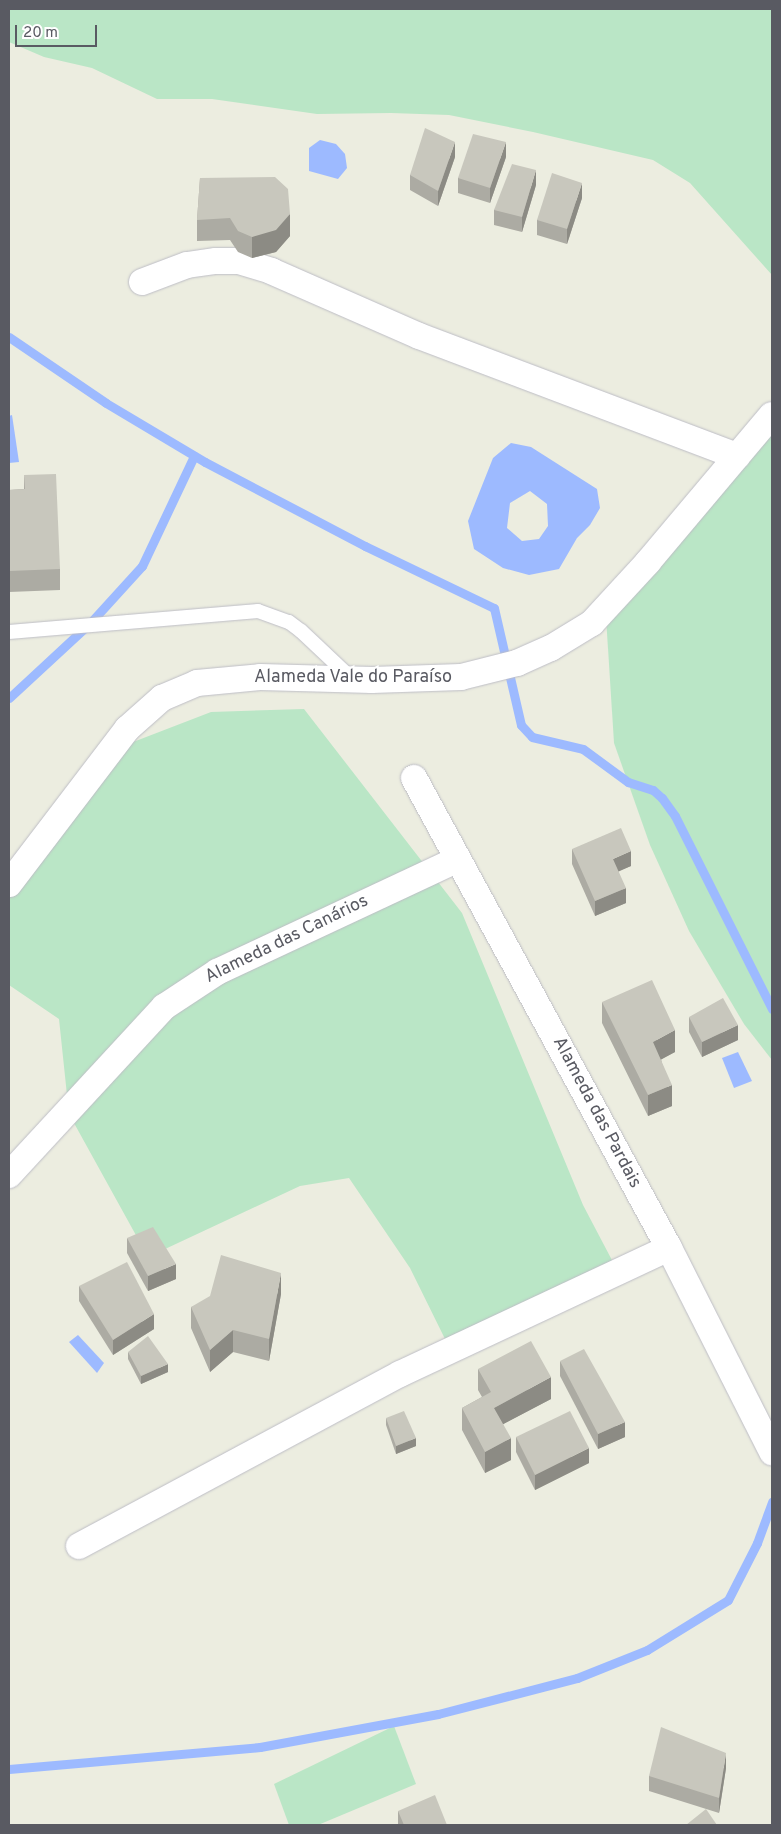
<!DOCTYPE html>
<html>
<head>
<meta charset="utf-8">
<style>
  body { margin:0 }
  #map { position:relative; width:781px; height:1834px; overflow:hidden; background:#ecede0; font-family:Overpass,sans-serif }
  div>[style] { position:absolute }
  [style*='--x'] { left:calc(var(--x)*1px); top:calc(var(--y)*1px); width:calc(var(--w)*1px); rotate:calc(var(--a)*1deg) }
  .green>* { inset:0; background:#bae6c6 }
  .water>* { inset:0; background:#9dbaff }
  .stream>* { height:9px; margin:-4.5px; padding:0 4.5px; transform-origin:4.5px; border-radius:4.5px; background:#9dbaff }
  .roads { filter:drop-shadow(0 0 1px #bdbdc5) drop-shadow(0 0 1px #bdbdc5) }
  .service>* { height:14px; margin:-7px; padding:0 7px; transform-origin:7px; border-radius:7px; background:#fff }
  .minor>* { height:26px; margin:-13px; padding:0 13px; transform-origin:13px; border-radius:13px; background:#fff }
  .wall>* { inset:0; background:#acaba3 }
  .shaded-wall>* { inset:0; background:#8c8b84 }
  .building>* { inset:0; background:#c8c7bd }
  span { translate:-50% -50%; white-space:nowrap; text-align:center; line-height:1.15; -webkit-text-stroke:4px #fff; paint-order:stroke }
  .street-label { font-size:18px; color:#595a62 }
  .frame { position:absolute; inset:0; border:10px solid #595a62; pointer-events:none }
  .scale { position:absolute; left:15px; top:25px; width:82px; height:22px; box-sizing:border-box; border:2px solid #595a62; border-top:0; padding-left:6px; font-size:15px; line-height:18px; white-space:nowrap; color:#595a62; -webkit-text-stroke:4px #fff; paint-order:stroke }
</style>
</head>
<body>
<div id="map">
  <div class="green">
    <div style="clip-path:polygon(9px 9px,772px 9px,772px 275px,690px 183px,653px 160px,533px 132px,449px 115px,391px 113px,317px 114px,212px 99px,157px 99px,92px 68px,44px 57px,9px 42px)"></div>
    <div style="clip-path:polygon(772px 404px,772px 1060px,744px 1024px,689px 931px,650px 845px,614px 743px,606px 617px)"></div>
    <div style="clip-path:polygon(304px 709px,462px 913px,583px 1205px,624px 1283px,447px 1343px,410px 1268px,349px 1178px,300px 1186px,148px 1257px,69px 1114px,59px 1019px,9px 985px,9px 876px,128px 744px,211px 712px)"></div>
    <div style="clip-path:polygon(394px 1726px,416px 1784px,318px 1825px,289px 1825px,274px 1784px)"></div>
  </div>
  <div class="water">
    <div style="clip-path:polygon(320px 140px,336px 144px,345px 154px,347px 168px,338px 179px,309px 171px,309px 148px)"></div>
    <div style="clip-path:polygon(12px 415px,19px 462px,9px 463px,9px 416px)"></div>
    <div style="clip-path:polygon(evenodd,511px 443px,531px 447px,597px 489px,600px 508px,590px 525px,577px 538px,559px 569px,529px 575px,503px 568px,474px 549px,468px 521px,493px 458px,511px 443px,530px 491px,547px 504px,548px 526px,539px 539px,522px 541px,507px 528px,510px 503px,530px 491px)"></div>
    <div style="clip-path:polygon(738px 1052px,752px 1081px,734px 1088px,722px 1058px)"></div>
    <div style="clip-path:polygon(78px 1335px,104px 1363px,97px 1373px,69px 1342px)"></div>
  </div>
  <div class="stream">
    <div style="--x:9;--y:337;--w:117;--a:34.2"></div>
    <div style="--x:106;--y:403;--w:115;--a:30.8"></div>
    <div style="--x:205;--y:462;--w:181;--a:27.7"></div>
    <div style="--x:365;--y:546;--w:143;--a:25.7"></div>
    <div style="--x:494;--y:608;--w:120;--a:77"></div>
    <div style="--x:521;--y:725;--w:16;--a:47"></div>
    <div style="--x:532;--y:737;--w:52;--a:13.2"></div>
    <div style="--x:583;--y:749;--w:56;--a:36.3"></div>
    <div style="--x:628;--y:782;--w:26;--a:18"></div>
    <div style="--x:653;--y:790;--w:12;--a:42"></div>
    <div style="--x:662;--y:798;--w:22;--a:54"></div>
    <div style="--x:675;--y:816;--w:216;--a:63.3"></div>
    <div style="--x:9;--y:698;--w:112;--a:-42.8"></div>
    <div style="--x:91;--y:622;--w:76;--a:-47.7"></div>
    <div style="--x:142;--y:566;--w:122;--a:-64.7"></div>
    <div style="--x:9;--y:1769;--w:252;--a:-5"></div>
    <div style="--x:260;--y:1747;--w:181;--a:-10.5"></div>
    <div style="--x:438;--y:1714;--w:144;--a:-14.5"></div>
    <div style="--x:577;--y:1678;--w:75;--a:-21.8"></div>
    <div style="--x:647;--y:1650;--w:95;--a:-31.7"></div>
    <div style="--x:728;--y:1600;--w:64;--a:-63"></div>
    <div style="--x:757;--y:1543;--w:44;--a:-69.9"></div>
  </div>
  <div class="roads">
    <div class="service">
      <div style="--x:9;--y:632;--w:250;--a:-4.8"></div>
      <div style="--x:258;--y:611;--w:33;--a:20"></div>
      <div style="--x:289;--y:622;--w:15;--a:37"></div>
      <div style="--x:301;--y:631;--w:69;--a:43.2"></div>
    </div>
    <div class="minor">
      <div style="--x:142;--y:282;--w:48;--a:-20.7"></div>
      <div style="--x:187;--y:265;--w:29;--a:-8"></div>
      <div style="--x:216;--y:261;--w:23;--a:0"></div>
      <div style="--x:239;--y:261;--w:34;--a:17"></div>
      <div style="--x:271;--y:271;--w:162;--a:23.7"></div>
      <div style="--x:419;--y:336;--w:340;--a:20.7"></div>
      <div style="--x:414;--y:778;--w:535;--a:61.52"></div>
      <div style="--x:669;--y:1248;--w:229;--a:63.2"></div>
      <div style="--x:9;--y:884;--w:195;--a:-52.7"></div>
      <div style="--x:127;--y:729;--w:47;--a:-41.5"></div>
      <div style="--x:162;--y:698;--w:38;--a:-23"></div>
      <div style="--x:197;--y:683;--w:63;--a:-5.4"></div>
      <div style="--x:260;--y:677;--w:112;--a:1.5"></div>
      <div style="--x:372;--y:680;--w:89;--a:-1.9"></div>
      <div style="--x:461;--y:677;--w:58;--a:-14"></div>
      <div style="--x:517;--y:663;--w:37;--a:-24"></div>
      <div style="--x:551;--y:648;--w:48;--a:-31.4"></div>
      <div style="--x:592;--y:623;--w:83;--a:-47.4"></div>
      <div style="--x:648;--y:562;--w:192;--a:-49.9"></div>
      <div style="--x:9;--y:1175;--w:229;--a:-47.3"></div>
      <div style="--x:164;--y:1007;--w:64;--a:-33.4"></div>
      <div style="--x:217;--y:972;--w:266;--a:-25.1"></div>
      <div style="--x:79;--y:1546;--w:364;--a:-28.2"></div>
      <div style="--x:400;--y:1374;--w:297;--a:-25.1"></div>
    </div>
  </div>
  <div class="wall">
    <div style="clip-path:polygon(455px 157px,438px 206px,410px 190px,410px 175px)"></div>
    <div style="clip-path:polygon(506px 157px,490px 203px,458px 193px,458px 178px)"></div>
    <div style="clip-path:polygon(200px 178px,290px 236px,276px 252px,252px 258px,238px 252px,230px 240px,197px 241px,197px 220px)"></div>
    <div style="clip-path:polygon(536px 185px,522px 232px,494px 225px,494px 210px)"></div>
    <div style="clip-path:polygon(582px 198px,567px 244px,537px 235px,537px 220px)"></div>
    <div style="clip-path:polygon(24px 475px,60px 569px,60px 590px,9px 592px,9px 490px,24px 489px)"></div>
    <div style="clip-path:polygon(572px 849px,631px 866px,618px 871px,626px 903px,595px 916px,572px 864px)"></div>
    <div style="clip-path:polygon(602px 1002px,675px 1052px,661px 1059px,672px 1106px,648px 1116px,602px 1023px)"></div>
    <div style="clip-path:polygon(689px 1017px,738px 1040px,702px 1057px,689px 1032px)"></div>
    <div style="clip-path:polygon(127px 1238px,176px 1279px,148px 1291px,127px 1253px)"></div>
    <div style="clip-path:polygon(79px 1286px,154px 1329px,113px 1355px,79px 1301px)"></div>
    <div style="clip-path:polygon(281px 1294px,269px 1361px,233px 1352px,210px 1372px,191px 1328px,191px 1307px)"></div>
    <div style="clip-path:polygon(128px 1352px,168px 1372px,141px 1384px,128px 1359px)"></div>
    <div style="clip-path:polygon(560px 1361px,625px 1437px,598px 1449px,560px 1376px)"></div>
    <div style="clip-path:polygon(478px 1369px,551px 1399px,503px 1424px,511px 1460px,485px 1473px,462px 1430px,462px 1408px,482px 1397px,478px 1390px)"></div>
    <div style="clip-path:polygon(386px 1418px,416px 1446px,396px 1454px,386px 1425px)"></div>
    <div style="clip-path:polygon(516px 1437px,589px 1463px,535px 1490px,516px 1452px)"></div>
    <div style="clip-path:polygon(726px 1768px,719px 1813px,649px 1791px,649px 1776px)"></div>
    <div style="clip-path:polygon(398px 1811px,447px 1825px,398px 1825px)"></div>
  </div>
  <div class="shaded-wall">
    <div style="clip-path:polygon(455px 142px,455px 157px,438px 206px,438px 191px)"></div>
    <div style="clip-path:polygon(506px 142px,506px 157px,490px 203px,490px 188px)"></div>
    <div style="clip-path:polygon(536px 170px,536px 185px,522px 232px,522px 217px)"></div>
    <div style="clip-path:polygon(582px 183px,582px 198px,567px 244px,567px 229px)"></div>
    <div style="clip-path:polygon(290px 214px,290px 236px,276px 252px,252px 258px,252px 237px)"></div>
    <div style="clip-path:polygon(631px 851px,631px 866px,613px 874px,613px 859px)"></div>
    <div style="clip-path:polygon(626px 888px,626px 903px,595px 916px,595px 901px)"></div>
    <div style="clip-path:polygon(738px 1025px,738px 1040px,702px 1057px,702px 1042px)"></div>
    <div style="clip-path:polygon(675px 1030px,675px 1052px,653px 1064px,653px 1042px)"></div>
    <div style="clip-path:polygon(672px 1085px,672px 1106px,648px 1116px,648px 1095px)"></div>
    <div style="clip-path:polygon(176px 1264px,176px 1279px,148px 1291px,148px 1276px)"></div>
    <div style="clip-path:polygon(281px 1273px,281px 1294px,269px 1361px,269px 1339px)"></div>
    <div style="clip-path:polygon(154px 1314px,154px 1329px,113px 1355px,113px 1340px)"></div>
    <div style="clip-path:polygon(233px 1330px,233px 1352px,210px 1372px,210px 1350px)"></div>
    <div style="clip-path:polygon(168px 1364px,168px 1372px,141px 1384px,141px 1376px)"></div>
    <div style="clip-path:polygon(551px 1377px,551px 1399px,494px 1429px,494px 1408px)"></div>
    <div style="clip-path:polygon(625px 1422px,625px 1437px,598px 1449px,598px 1434px)"></div>
    <div style="clip-path:polygon(416px 1438px,416px 1446px,396px 1454px,396px 1446px)"></div>
    <div style="clip-path:polygon(511px 1438px,511px 1460px,485px 1473px,485px 1452px)"></div>
    <div style="clip-path:polygon(589px 1448px,589px 1463px,535px 1490px,535px 1475px)"></div>
    <div style="clip-path:polygon(726px 1753px,726px 1768px,719px 1813px,719px 1798px)"></div>
  </div>
  <div class="building">
    <div style="clip-path:polygon(425px 128px,455px 142px,438px 191px,410px 175px)"></div>
    <div style="clip-path:polygon(473px 134px,506px 142px,490px 188px,458px 178px)"></div>
    <div style="clip-path:polygon(512px 164px,536px 170px,522px 217px,494px 210px)"></div>
    <div style="clip-path:polygon(552px 173px,582px 183px,567px 229px,537px 220px)"></div>
    <div style="clip-path:polygon(275px 177px,288px 189px,290px 214px,276px 230px,252px 237px,238px 231px,230px 218px,197px 220px,200px 178px)"></div>
    <div style="clip-path:polygon(56px 474px,60px 569px,9px 571px,9px 490px,25px 489px,24px 475px)"></div>
    <div style="clip-path:polygon(621px 828px,631px 851px,613px 859px,626px 888px,595px 901px,572px 849px)"></div>
    <div style="clip-path:polygon(652px 980px,675px 1030px,653px 1042px,672px 1085px,648px 1095px,602px 1002px)"></div>
    <div style="clip-path:polygon(723px 998px,738px 1025px,702px 1042px,689px 1017px)"></div>
    <div style="clip-path:polygon(153px 1227px,176px 1264px,148px 1276px,127px 1238px)"></div>
    <div style="clip-path:polygon(221px 1255px,281px 1273px,269px 1339px,233px 1330px,210px 1350px,191px 1307px,210px 1296px)"></div>
    <div style="clip-path:polygon(127px 1262px,154px 1314px,113px 1340px,79px 1286px)"></div>
    <div style="clip-path:polygon(148px 1336px,168px 1364px,141px 1376px,128px 1352px)"></div>
    <div style="clip-path:polygon(531px 1341px,551px 1377px,494px 1408px,511px 1438px,485px 1452px,462px 1408px,491px 1392px,478px 1369px)"></div>
    <div style="clip-path:polygon(584px 1349px,625px 1422px,598px 1434px,560px 1361px)"></div>
    <div style="clip-path:polygon(404px 1411px,416px 1438px,396px 1446px,386px 1418px)"></div>
    <div style="clip-path:polygon(570px 1411px,589px 1448px,535px 1475px,516px 1437px)"></div>
    <div style="clip-path:polygon(661px 1727px,726px 1753px,719px 1798px,649px 1776px)"></div>
    <div style="clip-path:polygon(435px 1795px,447px 1825px,404px 1825px,398px 1811px)"></div>
    <div style="clip-path:polygon(706px 1809px,717px 1825px,686px 1825px)"></div>
  </div>
  <div class="street-label">
    <span style="left:353px;top:678px">Alameda Vale do Paraíso</span>
    <span style="left:287px;top:940px;rotate:-26deg">Alameda das Canários</span>
    <span style="left:596px;top:1113px;rotate:62deg">Alameda das Pardais</span>
  </div>
  <div class="frame"></div>
  <div class="scale">20 m</div>
</div>
</body>
</html>
